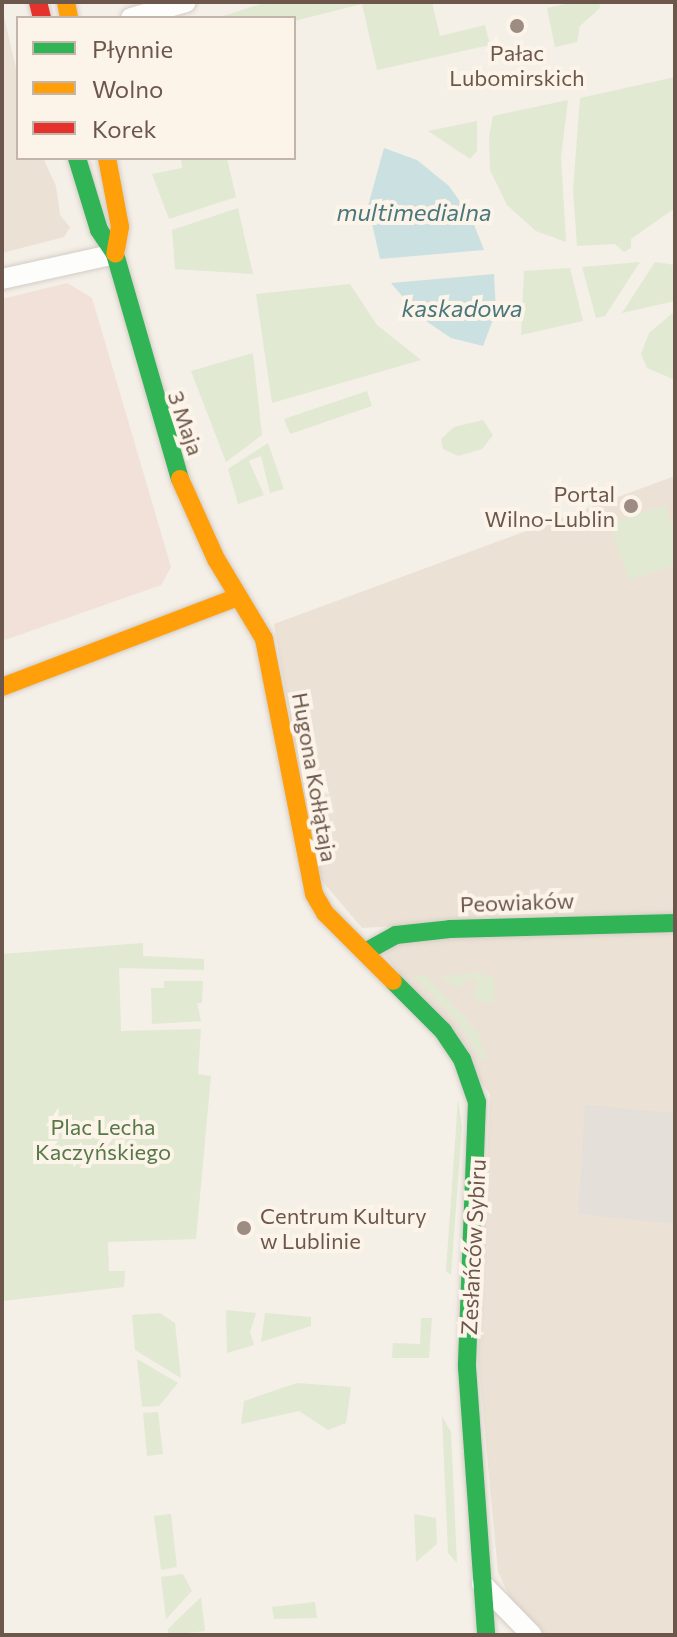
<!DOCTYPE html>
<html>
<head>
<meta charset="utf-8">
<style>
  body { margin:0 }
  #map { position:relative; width:677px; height:1637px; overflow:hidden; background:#f4efe7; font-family:Commissioner,sans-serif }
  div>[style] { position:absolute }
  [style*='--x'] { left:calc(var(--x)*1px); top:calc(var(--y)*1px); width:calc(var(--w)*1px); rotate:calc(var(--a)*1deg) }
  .residential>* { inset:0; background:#ece1d5 }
  .commercial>* { inset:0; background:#f1e1d8 }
  .industrial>* { inset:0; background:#e5dfd9 }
  .green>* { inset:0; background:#e1e9d3 }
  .water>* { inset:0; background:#cbe1e1 }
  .roads { filter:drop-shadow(0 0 2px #d3ccc6) drop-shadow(0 0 2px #d3ccc6) }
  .street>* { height:20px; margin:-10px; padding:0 10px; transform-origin:10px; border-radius:10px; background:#fdfdfb }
  .fast>* { height:18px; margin:-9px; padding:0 9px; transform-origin:9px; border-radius:9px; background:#30b455 }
  .slow>* { height:18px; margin:-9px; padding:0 9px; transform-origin:9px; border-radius:9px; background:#ff9f0a }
  .jam>* { height:18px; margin:-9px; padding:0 9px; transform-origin:9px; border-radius:9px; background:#e5322d }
  .dots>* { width:22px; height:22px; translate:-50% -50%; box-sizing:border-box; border:4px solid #fcf4e8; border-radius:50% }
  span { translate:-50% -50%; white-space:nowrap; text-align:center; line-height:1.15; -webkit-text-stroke:8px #fcf4e8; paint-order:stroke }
  .poi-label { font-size:22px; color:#6d574c }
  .right { translate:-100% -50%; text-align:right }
  .left { translate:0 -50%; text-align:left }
  .street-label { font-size:22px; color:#6d574c }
  .park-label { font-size:22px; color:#577849 }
  .water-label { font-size:24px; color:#49777e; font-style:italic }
  .frame { position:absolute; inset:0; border:4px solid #6d574c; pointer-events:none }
  .legend { position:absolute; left:16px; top:16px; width:280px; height:144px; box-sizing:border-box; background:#fcf4e8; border:2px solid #c3b5aa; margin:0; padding:10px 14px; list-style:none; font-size:24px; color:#6d574c }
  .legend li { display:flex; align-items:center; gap:16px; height:40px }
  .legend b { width:40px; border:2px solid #c3b5aa }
</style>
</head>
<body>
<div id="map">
  <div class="residential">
    <div style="clip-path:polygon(2px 8px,18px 77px,18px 158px,43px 158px,56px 186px,60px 215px,70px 227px,64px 237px,2px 253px)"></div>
    <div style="clip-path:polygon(675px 476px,675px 916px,548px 917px,362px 928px,317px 875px,274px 624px)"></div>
    <div style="clip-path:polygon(675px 931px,675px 1635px,542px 1635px,513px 1604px,498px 1572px,478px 1359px,490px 1094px,384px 954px,403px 940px)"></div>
  </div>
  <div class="commercial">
    <div style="clip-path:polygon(67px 283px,92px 298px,171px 567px,161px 585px,2px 641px,2px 299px)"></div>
  </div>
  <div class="industrial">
    <div style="clip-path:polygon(585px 1105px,675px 1113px,675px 1224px,578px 1214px)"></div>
  </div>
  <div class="green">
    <div style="clip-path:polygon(267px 2px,432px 2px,440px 36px,485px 25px,490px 45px,377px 70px,362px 4px,294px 21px,217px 18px)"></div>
    <div style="clip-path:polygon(575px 2px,599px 2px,600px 8px,580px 26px,577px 42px,555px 47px,547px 8px)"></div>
    <div style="clip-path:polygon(675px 77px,675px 208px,631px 239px,631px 248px,624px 252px,615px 244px,577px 246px,573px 190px,580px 98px)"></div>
    <div style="clip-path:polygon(568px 100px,561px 157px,566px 242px,536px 231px,507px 205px,490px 170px,489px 137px,493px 116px)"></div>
    <div style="clip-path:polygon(477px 121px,477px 151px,470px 159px,428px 131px)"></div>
    <div style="clip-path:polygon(181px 158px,227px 158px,236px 197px,169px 219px,152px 174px,182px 168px)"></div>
    <div style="clip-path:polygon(238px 208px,253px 274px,175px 269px,172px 230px)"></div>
    <div style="clip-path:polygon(640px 262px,605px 316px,596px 318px,582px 267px)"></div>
    <div style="clip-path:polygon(655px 262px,675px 265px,675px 301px,622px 313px)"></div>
    <div style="clip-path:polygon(570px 268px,583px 321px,521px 335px,524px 271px)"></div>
    <div style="clip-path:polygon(350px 284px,377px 325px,421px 360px,272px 403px,256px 294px)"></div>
    <div style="clip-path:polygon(675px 311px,675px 380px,647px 368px,641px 354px,649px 333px)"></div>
    <div style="clip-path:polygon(253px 353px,262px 435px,226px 462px,191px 371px)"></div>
    <div style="clip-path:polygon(367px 391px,372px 406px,290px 434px,284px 419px)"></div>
    <div style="clip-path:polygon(483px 420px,493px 435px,482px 449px,458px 456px,443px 449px,441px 439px,454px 427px)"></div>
    <div style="clip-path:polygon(268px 443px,284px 489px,270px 493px,261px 456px,249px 461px,264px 495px,238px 504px,228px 469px)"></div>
    <div style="clip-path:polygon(665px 505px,675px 533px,675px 565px,629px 580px,609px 524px)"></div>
    <div style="clip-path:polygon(143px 943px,143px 956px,204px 959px,204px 970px,119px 968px,121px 1031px,201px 1029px,198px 1074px,211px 1076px,196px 1239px,108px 1242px,109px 1271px,125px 1271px,124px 1287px,2px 1301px,2px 954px)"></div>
    <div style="clip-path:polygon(482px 972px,483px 977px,494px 977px,493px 1003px,476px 1001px,473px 994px,479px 985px,474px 978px,466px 979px,459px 989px,440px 977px)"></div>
    <div style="clip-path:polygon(424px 974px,477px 1031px,486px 1058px,481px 1060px,461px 1026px,415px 977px)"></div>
    <div style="clip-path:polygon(164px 981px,203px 981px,202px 1003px,197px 1003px,201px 1021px,152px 1024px,151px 988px,164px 988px)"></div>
    <div style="clip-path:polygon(458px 1099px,462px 1127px,451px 1275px,446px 1271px)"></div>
    <div style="clip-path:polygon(226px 1310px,256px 1313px,250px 1332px,254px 1345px,227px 1353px)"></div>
    <div style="clip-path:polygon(160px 1313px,175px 1323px,181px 1378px,135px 1350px,132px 1315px)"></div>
    <div style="clip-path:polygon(265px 1313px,311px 1317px,311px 1326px,261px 1342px)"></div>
    <div style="clip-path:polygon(421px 1318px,432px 1318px,429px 1358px,392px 1358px,393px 1343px,420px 1344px)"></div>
    <div style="clip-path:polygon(137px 1359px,178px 1383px,159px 1406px,142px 1407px)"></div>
    <div style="clip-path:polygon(297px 1383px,351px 1387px,346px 1423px,328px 1430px,299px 1411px,241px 1424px,244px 1401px)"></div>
    <div style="clip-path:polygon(158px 1412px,163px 1454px,147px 1456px,143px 1413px)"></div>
    <div style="clip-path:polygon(442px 1416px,451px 1432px,457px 1563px,448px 1553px)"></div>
    <div style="clip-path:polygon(171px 1514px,177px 1567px,161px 1570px,154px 1516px)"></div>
    <div style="clip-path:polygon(414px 1514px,436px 1518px,437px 1544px,416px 1562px)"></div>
    <div style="clip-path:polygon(183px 1574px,192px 1591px,166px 1619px,161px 1577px)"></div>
    <div style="clip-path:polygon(201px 1597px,205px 1631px,168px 1635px,168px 1629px)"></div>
    <div style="clip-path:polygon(315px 1602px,317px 1618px,274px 1619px,272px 1607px)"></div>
  </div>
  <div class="water">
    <div style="clip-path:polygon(384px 148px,417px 160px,449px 186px,471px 217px,484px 250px,380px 259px,368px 206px)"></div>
    <div style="clip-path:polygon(494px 274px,496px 312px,483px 346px,451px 338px,420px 317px,391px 283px)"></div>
  </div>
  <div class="roads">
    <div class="street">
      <div style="--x:131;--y:18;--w:57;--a:-16.2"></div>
      <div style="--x:2;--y:279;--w:116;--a:-12.5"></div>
      <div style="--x:482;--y:1584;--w:71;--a:45.6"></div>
    </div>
    <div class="fast">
      <div style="--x:77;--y:158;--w:75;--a:73"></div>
      <div style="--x:99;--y:230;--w:29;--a:56"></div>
      <div style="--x:115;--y:254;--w:234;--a:73.9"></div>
      <div style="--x:365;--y:952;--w:35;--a:-29"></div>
      <div style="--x:396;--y:935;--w:54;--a:-6.3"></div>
      <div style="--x:450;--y:929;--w:225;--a:-1.5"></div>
      <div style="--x:393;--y:981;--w:71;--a:45"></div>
      <div style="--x:443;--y:1031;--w:34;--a:56"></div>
      <div style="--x:462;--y:1059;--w:46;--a:70.8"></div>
      <div style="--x:477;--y:1102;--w:265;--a:92.2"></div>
      <div style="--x:467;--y:1367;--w:269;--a:85.9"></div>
    </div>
    <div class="slow">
      <div style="--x:66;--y:2;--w:16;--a:79"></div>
      <div style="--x:107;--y:158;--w:70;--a:79.3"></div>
      <div style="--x:120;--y:227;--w:27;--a:100"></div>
      <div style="--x:180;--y:479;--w:88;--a:65.8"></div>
      <div style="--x:216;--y:559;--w:93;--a:59"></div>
      <div style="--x:264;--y:639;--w:260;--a:78.9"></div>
      <div style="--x:314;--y:894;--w:22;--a:60"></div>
      <div style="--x:325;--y:913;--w:96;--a:45"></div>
      <div style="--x:2;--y:687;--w:253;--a:-20.9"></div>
    </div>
    <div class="jam">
      <div style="--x:38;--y:2;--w:16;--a:76"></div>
    </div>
  </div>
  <div class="dots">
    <div style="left:517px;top:26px;background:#9c8c82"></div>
    <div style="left:631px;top:506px;background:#9c8c82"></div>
    <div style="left:244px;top:1228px;background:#9c8c82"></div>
  </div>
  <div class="poi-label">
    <span style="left:517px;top:65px">Pałac<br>Lubomirskich</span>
    <span class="right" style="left:615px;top:506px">Portal<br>Wilno-Lublin</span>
    <span class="left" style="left:260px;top:1228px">Centrum Kultury<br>w Lublinie</span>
  </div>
  <div class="street-label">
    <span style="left:186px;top:423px;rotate:71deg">3 Maja</span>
    <span style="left:315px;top:777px;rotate:80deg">Hugona Kołłątaja</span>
    <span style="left:517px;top:902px;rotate:-2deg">Peowiaków</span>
    <span style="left:473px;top:1247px;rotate:-87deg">Zesłańców Sybiru</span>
  </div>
  <div class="park-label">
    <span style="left:103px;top:1139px">Plac Lecha<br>Kaczyńskiego</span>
  </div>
  <div class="water-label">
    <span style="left:414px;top:212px">multimedialna</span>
    <span style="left:462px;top:308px">kaskadowa</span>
  </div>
  <div class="frame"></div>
  <ul class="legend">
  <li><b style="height:10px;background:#30b455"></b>Płynnie</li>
  <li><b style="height:10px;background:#ff9f0a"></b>Wolno</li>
  <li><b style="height:10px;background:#e5322d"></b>Korek</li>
  </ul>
</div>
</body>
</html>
